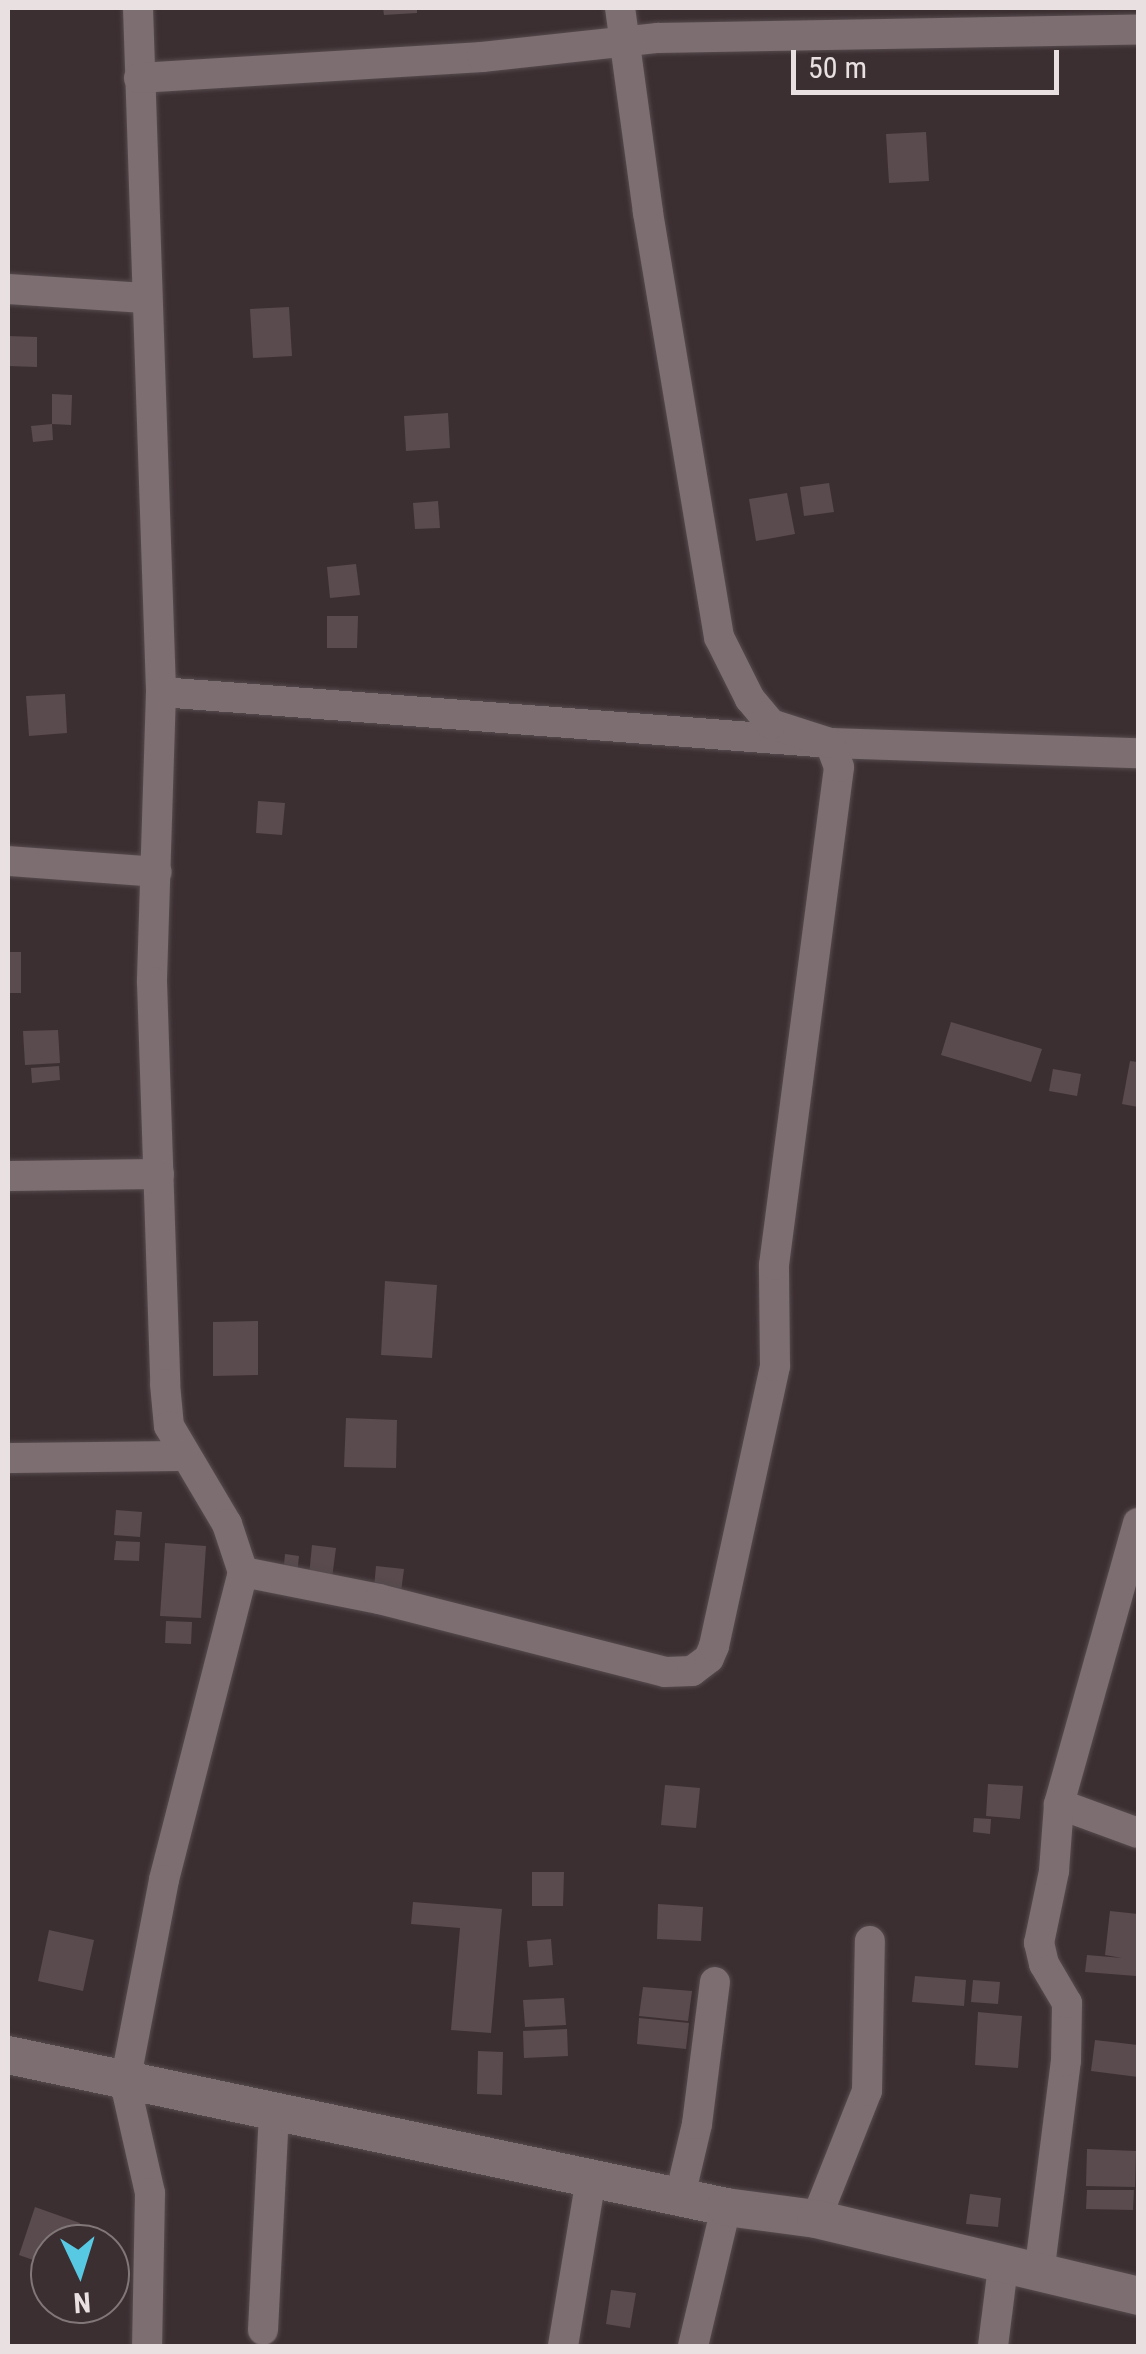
<!DOCTYPE html>
<html>
<head>
<meta charset="utf-8">
<style>
  body { margin:0 }
  #map { position:relative; width:1146px; height:2354px; overflow:hidden; background:#3c2f32; font-family:"Roboto Condensed",sans-serif }
  div>[style] { position:absolute }
  [style*='--x'] { left:calc(var(--x)*1px); top:calc(var(--y)*1px); width:calc(var(--w)*1px); rotate:calc(var(--a)*1deg) }
  .building>* { inset:0; background:#594b4e }
  .roads { filter:drop-shadow(0 0 2px #564b4e) drop-shadow(0 0 2px #564b4e) }
  .minor>* { height:30px; margin:-15px; padding:0 15px; transform-origin:15px; border-radius:15px; background:#7d6e71 }
  .tertiary>* { height:38px; margin:-19px; padding:0 19px; transform-origin:19px; border-radius:19px; background:#7d6e71 }
  span { translate:-50% -50%; white-space:nowrap; text-align:center; line-height:1.15; -webkit-text-stroke:8px #3c2f32; paint-order:stroke }
  .frame { position:absolute; inset:0; border:10px solid #e8e0e1; pointer-events:none }
  .north { position:absolute; left:30px; top:2224px; width:100px; height:100px; box-sizing:border-box; background:#3c2f32; border:2px solid #817678; border-radius:50%; rotate:176deg; font-size:28px; font-weight:700; line-height:40px; text-align:center; color:#e8e0e1 }
  .north::after { content:''; display:block; margin:auto; width:35px; height:45px; background:#58c9e3; clip-path:polygon(50% 0,100% 100%,50% 72%,0 100%) }
  .scale { position:absolute; left:791px; top:50px; width:268px; height:45px; box-sizing:border-box; border:5px solid #e8e0e1; border-top:0; padding-left:12px; font-size:30px; line-height:35px; white-space:nowrap; color:#e8e0e1; -webkit-text-stroke:8px #3c2f32; paint-order:stroke }
</style>
</head>
<body>
<div id="map">
  <div class="building">
    <div style="clip-path:polygon(383px 8px,417px 8px,417px 13px,384px 15px)"></div>
    <div style="clip-path:polygon(926px 132px,929px 181px,889px 183px,886px 134px)"></div>
    <div style="clip-path:polygon(289px 307px,292px 356px,253px 358px,250px 309px)"></div>
    <div style="clip-path:polygon(8px 336px,37px 337px,37px 367px,8px 366px)"></div>
    <div style="clip-path:polygon(52px 394px,72px 395px,71px 425px,52px 424px,53px 440px,33px 442px,31px 426px,52px 424px)"></div>
    <div style="clip-path:polygon(448px 413px,450px 448px,406px 451px,404px 416px)"></div>
    <div style="clip-path:polygon(829px 483px,834px 512px,804px 516px,800px 487px)"></div>
    <div style="clip-path:polygon(787px 493px,795px 534px,756px 541px,749px 499px)"></div>
    <div style="clip-path:polygon(438px 501px,440px 528px,415px 529px,413px 503px)"></div>
    <div style="clip-path:polygon(356px 564px,360px 595px,330px 598px,327px 567px)"></div>
    <div style="clip-path:polygon(327px 616px,358px 616px,357px 648px,327px 648px)"></div>
    <div style="clip-path:polygon(65px 694px,67px 733px,29px 736px,26px 696px)"></div>
    <div style="clip-path:polygon(258px 801px,285px 803px,282px 835px,256px 833px)"></div>
    <div style="clip-path:polygon(8px 952px,21px 952px,21px 993px,8px 993px)"></div>
    <div style="clip-path:polygon(951px 1022px,1042px 1049px,1031px 1082px,941px 1055px)"></div>
    <div style="clip-path:polygon(58px 1030px,60px 1063px,25px 1065px,23px 1031px)"></div>
    <div style="clip-path:polygon(1130px 1061px,1138px 1062px,1138px 1107px,1122px 1104px)"></div>
    <div style="clip-path:polygon(59px 1066px,60px 1080px,32px 1083px,31px 1068px)"></div>
    <div style="clip-path:polygon(1053px 1069px,1081px 1074px,1077px 1096px,1049px 1091px)"></div>
    <div style="clip-path:polygon(385px 1281px,437px 1285px,432px 1358px,381px 1355px)"></div>
    <div style="clip-path:polygon(258px 1321px,258px 1375px,213px 1376px,213px 1322px)"></div>
    <div style="clip-path:polygon(346px 1418px,397px 1420px,396px 1468px,344px 1467px)"></div>
    <div style="clip-path:polygon(116px 1510px,142px 1512px,140px 1537px,114px 1535px)"></div>
    <div style="clip-path:polygon(116px 1541px,140px 1542px,139px 1561px,114px 1560px)"></div>
    <div style="clip-path:polygon(165px 1543px,206px 1546px,201px 1618px,160px 1616px)"></div>
    <div style="clip-path:polygon(312px 1545px,336px 1548px,332px 1578px,309px 1576px)"></div>
    <div style="clip-path:polygon(285px 1554px,299px 1556px,297px 1575px,283px 1574px)"></div>
    <div style="clip-path:polygon(376px 1566px,404px 1569px,401px 1592px,374px 1588px)"></div>
    <div style="clip-path:polygon(166px 1621px,192px 1622px,191px 1644px,165px 1643px)"></div>
    <div style="clip-path:polygon(988px 1784px,1023px 1786px,1020px 1819px,986px 1816px)"></div>
    <div style="clip-path:polygon(665px 1785px,700px 1788px,696px 1828px,661px 1825px)"></div>
    <div style="clip-path:polygon(974px 1818px,991px 1819px,990px 1834px,973px 1832px)"></div>
    <div style="clip-path:polygon(532px 1872px,564px 1872px,563px 1906px,532px 1906px)"></div>
    <div style="clip-path:polygon(413px 1902px,502px 1909px,491px 2033px,451px 2030px,460px 1928px,411px 1924px)"></div>
    <div style="clip-path:polygon(658px 1904px,703px 1907px,701px 1941px,657px 1939px)"></div>
    <div style="clip-path:polygon(1110px 1911px,1138px 1914px,1136px 1976px,1085px 1972px,1087px 1955px,1122px 1958px,1105px 1955px)"></div>
    <div style="clip-path:polygon(49px 1930px,94px 1940px,83px 1991px,38px 1981px)"></div>
    <div style="clip-path:polygon(551px 1939px,553px 1965px,529px 1967px,527px 1941px)"></div>
    <div style="clip-path:polygon(915px 1976px,966px 1980px,964px 2006px,912px 2002px)"></div>
    <div style="clip-path:polygon(973px 1980px,1000px 1982px,998px 2004px,971px 2002px)"></div>
    <div style="clip-path:polygon(643px 1987px,692px 1991px,688px 2021px,639px 2016px)"></div>
    <div style="clip-path:polygon(564px 1998px,566px 2025px,525px 2027px,523px 2000px)"></div>
    <div style="clip-path:polygon(978px 2012px,1022px 2016px,1018px 2068px,975px 2065px)"></div>
    <div style="clip-path:polygon(639px 2018px,689px 2023px,686px 2049px,637px 2044px)"></div>
    <div style="clip-path:polygon(567px 2029px,568px 2056px,524px 2058px,523px 2031px)"></div>
    <div style="clip-path:polygon(1095px 2040px,1138px 2045px,1138px 2077px,1091px 2071px)"></div>
    <div style="clip-path:polygon(478px 2051px,503px 2052px,502px 2095px,477px 2094px)"></div>
    <div style="clip-path:polygon(1087px 2149px,1136px 2151px,1135px 2187px,1086px 2186px)"></div>
    <div style="clip-path:polygon(1087px 2190px,1134px 2190px,1133px 2210px,1086px 2209px)"></div>
    <div style="clip-path:polygon(970px 2194px,1001px 2198px,998px 2227px,966px 2224px)"></div>
    <div style="clip-path:polygon(35px 2207px,80px 2223px,73px 2244px,50px 2244px,50px 2266px,19px 2255px)"></div>
    <div style="clip-path:polygon(611px 2290px,636px 2293px,630px 2328px,606px 2324px)"></div>
  </div>
  <div class="roads">
    <div class="minor">
      <div style="--x:138;--y:8;--w:684;--a:88.07"></div>
      <div style="--x:161;--y:692;--w:290;--a:91.8"></div>
      <div style="--x:152;--y:982;--w:402;--a:88.1"></div>
      <div style="--x:165;--y:1384;--w:42;--a:84.6"></div>
      <div style="--x:169;--y:1426;--w:114;--a:59.4"></div>
      <div style="--x:227;--y:1524;--w:51;--a:71.6"></div>
      <div style="--x:243;--y:1572;--w:318;--a:104.4"></div>
      <div style="--x:164;--y:1880;--w:207;--a:100.9"></div>
      <div style="--x:125;--y:2083;--w:113;--a:77.2"></div>
      <div style="--x:150;--y:2193;--w:153;--a:91.1"></div>
      <div style="--x:139;--y:78;--w:344;--a:-3.5"></div>
      <div style="--x:482;--y:57;--w:177;--a:-6.2"></div>
      <div style="--x:658;--y:38;--w:480;--a:-1"></div>
      <div style="--x:8;--y:289;--w:137;--a:3.8"></div>
      <div style="--x:161;--y:692;--w:671;--a:4.36"></div>
      <div style="--x:830;--y:743;--w:308;--a:1.9"></div>
      <div style="--x:8;--y:861;--w:149;--a:4.2"></div>
      <div style="--x:8;--y:1176;--w:151;--a:-0.8"></div>
      <div style="--x:8;--y:1458;--w:175;--a:-0.7"></div>
      <div style="--x:243;--y:1572;--w:139;--a:11.2"></div>
      <div style="--x:379;--y:1599;--w:295;--a:14.3"></div>
      <div style="--x:665;--y:1672;--w:27;--a:-2"></div>
      <div style="--x:692;--y:1671;--w:21;--a:-37"></div>
      <div style="--x:709;--y:1658;--w:13;--a:-67"></div>
      <div style="--x:714;--y:1646;--w:287;--a:-77.7"></div>
      <div style="--x:775;--y:1366;--w:101;--a:-90.6"></div>
      <div style="--x:774;--y:1265;--w:502;--a:-82.56"></div>
      <div style="--x:839;--y:767;--w:26;--a:-111"></div>
      <div style="--x:830;--y:743;--w:62;--a:-162.1"></div>
      <div style="--x:771;--y:724;--w:33;--a:-130"></div>
      <div style="--x:750;--y:699;--w:69;--a:-116.6"></div>
      <div style="--x:719;--y:637;--w:431;--a:-99.5"></div>
      <div style="--x:648;--y:212;--w:206;--a:-97.8"></div>
      <div style="--x:1059;--y:1804;--w:84;--a:20.2"></div>
      <div style="--x:680;--y:2196;--w:74;--a:-76.7"></div>
      <div style="--x:697;--y:2124;--w:143;--a:-82.8"></div>
      <div style="--x:816;--y:2219;--w:138;--a:-68.3"></div>
      <div style="--x:867;--y:2091;--w:150;--a:-88.9"></div>
      <div style="--x:1039;--y:2274;--w:215;--a:-82.8"></div>
      <div style="--x:1066;--y:2061;--w:58;--a:-89"></div>
      <div style="--x:1067;--y:2003;--w:45;--a:-120.5"></div>
      <div style="--x:1044;--y:1964;--w:22;--a:-103"></div>
      <div style="--x:1039;--y:1943;--w:74;--a:-78.2"></div>
      <div style="--x:1054;--y:1871;--w:67;--a:-85.7"></div>
      <div style="--x:1059;--y:1804;--w:292;--a:-74.3"></div>
      <div style="--x:263;--y:2330;--w:216;--a:-87.1"></div>
      <div style="--x:563;--y:2346;--w:170;--a:-80.5"></div>
      <div style="--x:693;--y:2346;--w:143;--a:-76.6"></div>
      <div style="--x:993;--y:2346;--w:80;--a:-82.8"></div>
    </div>
    <div class="tertiary">
      <div style="--x:8;--y:2055;--w:734;--a:11.95"></div>
      <div style="--x:726;--y:2207;--w:91;--a:7.6"></div>
      <div style="--x:816;--y:2219;--w:331;--a:13.4"></div>
    </div>
  </div>
  <div class="frame"></div>
  <div class="north">N</div>
  <div class="scale">50 m</div>
</div>
</body>
</html>
